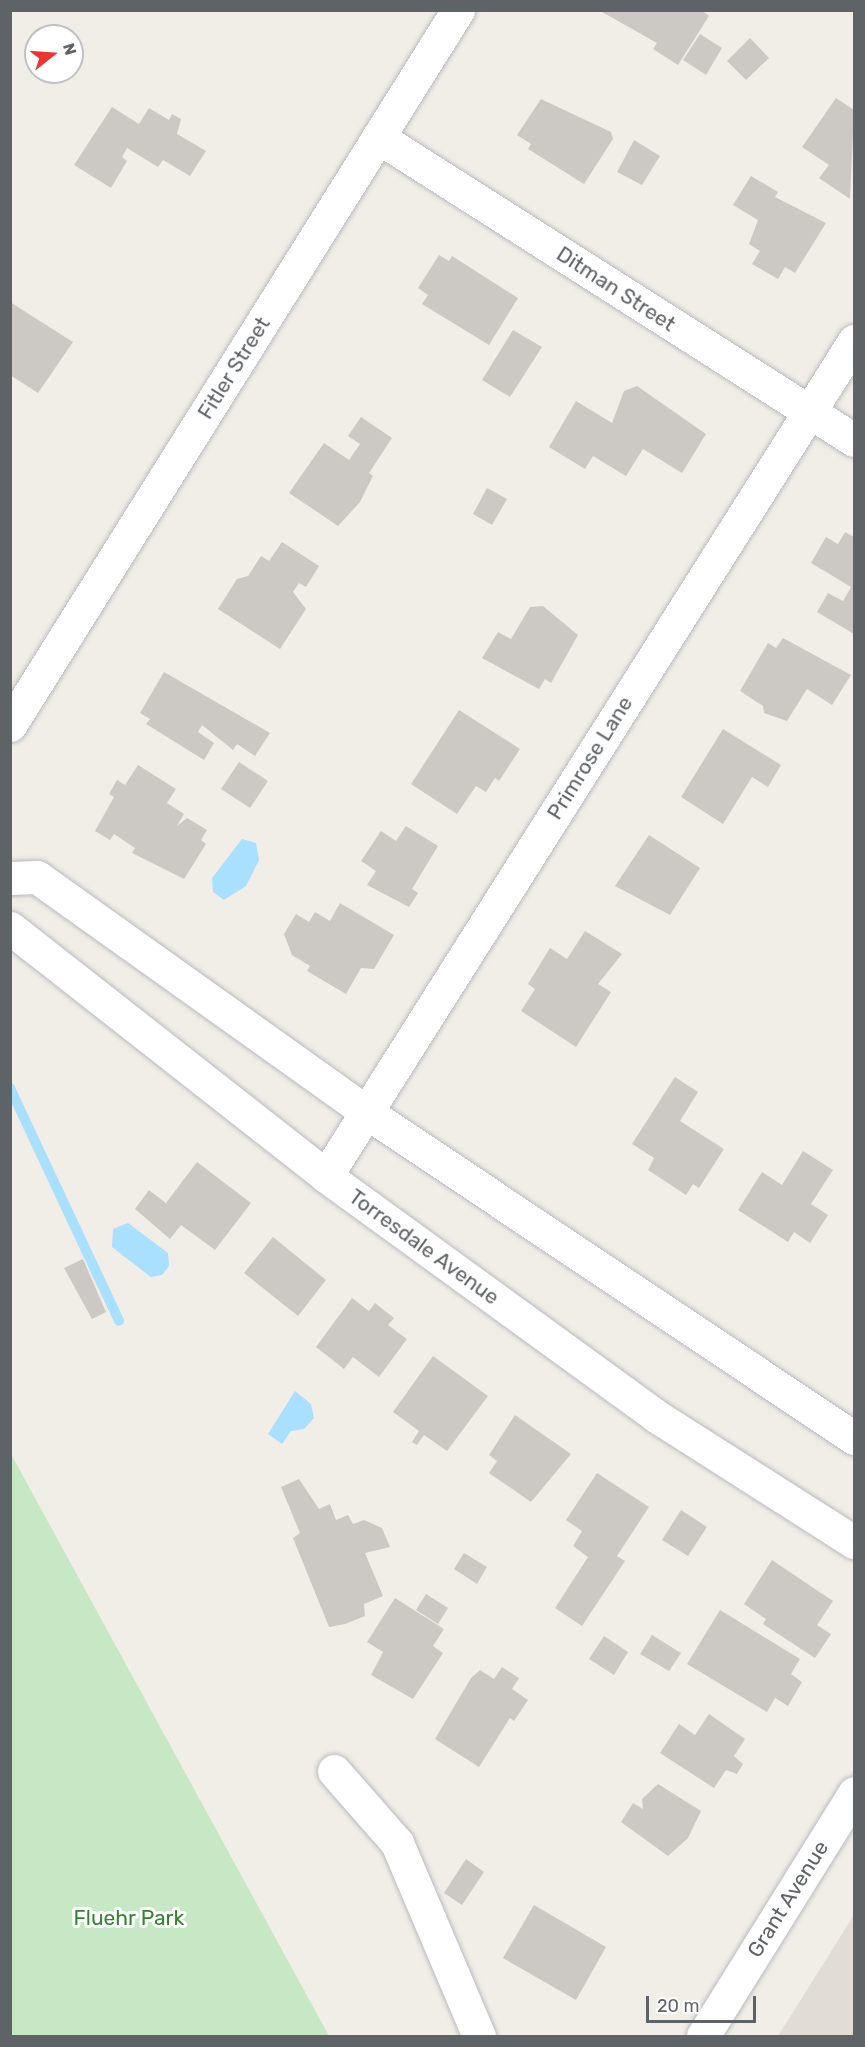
<!DOCTYPE html>
<html>
<head>
<meta charset="utf-8">
<style>
  body { margin:0 }
  #map { position:relative; width:865px; height:2047px; overflow:hidden; background:#f1eee7; font-family:Rubik,sans-serif }
  div>[style] { position:absolute }
  [style*='--x'] { left:calc(var(--x)*1px); top:calc(var(--y)*1px); width:calc(var(--w)*1px); rotate:calc(var(--a)*1deg) }
  .education>* { inset:0; background:#e1ddd5 }
  .green>* { inset:0; background:#c6e8c4 }
  .water>* { inset:0; background:#a9dfff }
  .stream>* { height:10px; margin:-5px; padding:0 5px; transform-origin:5px; border-radius:5px; background:#a9dfff }
  .building>* { inset:0; background:#ccc9c4 }
  .roads { filter:drop-shadow(0 0 2px #b7babe) drop-shadow(0 0 2px #b7babe) }
  .minor>* { height:33px; margin:-16.5px; padding:0 16.5px; transform-origin:16.5px; border-radius:16.5px; background:#fff }
  span { translate:-50% -50%; white-space:nowrap; text-align:center; line-height:1.15; -webkit-text-stroke:6px #fff; paint-order:stroke }
  .street-label { font-size:21px; color:#5e6367 }
  .park-label { font-size:21px; color:#358233 }
  .frame { position:absolute; inset:0; border:12px solid #5e6367; pointer-events:none }
  .north { position:absolute; left:24px; top:24px; width:60px; height:60px; box-sizing:border-box; background:#fff; border:2px solid #bfc1c2; border-radius:50%; rotate:73deg; font-size:16px; font-weight:700; line-height:24px; text-align:center; color:#5e6367 }
  .north::after { content:''; display:block; margin:auto; width:21px; height:27px; background:#ec3432; clip-path:polygon(50% 0,100% 100%,50% 72%,0 100%) }
  .scale { position:absolute; left:646px; top:1996px; width:110px; height:27px; box-sizing:border-box; border:3px solid #5e6367; border-top:0; padding-left:8px; font-size:18px; line-height:21px; white-space:nowrap; color:#5e6367; -webkit-text-stroke:4px #fff; paint-order:stroke }
</style>
</head>
<body>
<div id="map">
  <div class="education">
    <div style="clip-path:polygon(854px 1915px,854px 2036px,778px 2036px)"></div>
  </div>
  <div class="green">
    <div style="clip-path:polygon(10px 1454px,11px 1454px,329px 2036px,11px 2036px)"></div>
  </div>
  <div class="water">
    <div style="clip-path:polygon(242px 839px,256px 843px,259px 860px,246px 886px,224px 900px,213px 892px,212px 878px)"></div>
    <div style="clip-path:polygon(128px 1223px,168px 1253px,169px 1266px,162px 1275px,151px 1277px,112px 1247px,113px 1229px)"></div>
    <div style="clip-path:polygon(295px 1391px,311px 1404px,314px 1418px,304px 1429px,291px 1431px,282px 1444px,268px 1434px)"></div>
  </div>
  <div class="stream">
    <div style="--x:10;--y:1088;--w:257;--a:64.9"></div>
  </div>
  <div class="building">
    <div style="clip-path:polygon(701px 10px,709px 16px,678px 65px,653px 49px,657px 43px,602px 12px)"></div>
    <div style="clip-path:polygon(700px 34px,722px 48px,706px 75px,683px 60px)"></div>
    <div style="clip-path:polygon(750px 38px,769px 58px,746px 80px,727px 61px)"></div>
    <div style="clip-path:polygon(836px 98px,854px 110px,850px 199px,819px 178px,829px 165px,802px 147px)"></div>
    <div style="clip-path:polygon(541px 99px,611px 132px,613px 139px,584px 184px,528px 149px,531px 144px,517px 135px)"></div>
    <div style="clip-path:polygon(112px 107px,139px 124px,149px 108px,169px 120px,172px 114px,181px 119px,177px 134px,206px 151px,190px 176px,163px 160px,158px 167px,127px 148px,122px 157px,127px 161px,111px 188px,74px 165px)"></div>
    <div style="clip-path:polygon(634px 140px,660px 156px,642px 185px,617px 172px)"></div>
    <div style="clip-path:polygon(751px 176px,778px 192px,775px 197px,826px 223px,795px 273px,785px 267px,778px 279px,752px 264px,760px 251px,749px 244px,758px 220px,733px 205px)"></div>
    <div style="clip-path:polygon(439px 255px,449px 261px,452px 256px,518px 298px,489px 345px,422px 304px,428px 295px,418px 288px)"></div>
    <div style="clip-path:polygon(10px 302px,73px 342px,38px 393px,10px 375px)"></div>
    <div style="clip-path:polygon(513px 330px,542px 347px,510px 397px,482px 380px)"></div>
    <div style="clip-path:polygon(637px 386px,706px 434px,682px 473px,643px 449px,626px 476px,593px 456px,585px 469px,549px 447px,576px 401px,612px 423px,624px 391px)"></div>
    <div style="clip-path:polygon(361px 417px,392px 438px,369px 473px,373px 476px,360px 502px,338px 526px,289px 493px,324px 443px,349px 460px,360px 444px,348px 436px)"></div>
    <div style="clip-path:polygon(487px 488px,507px 499px,492px 525px,473px 514px)"></div>
    <div style="clip-path:polygon(845px 532px,854px 537px,854px 634px,817px 612px,828px 593px,843px 601px,851px 587px,811px 563px,826px 537px,838px 544px)"></div>
    <div style="clip-path:polygon(282px 542px,319px 566px,306px 587px,299px 583px,293px 592px,306px 609px,280px 649px,218px 609px,237px 579px,248px 576px,261px 556px,269px 561px)"></div>
    <div style="clip-path:polygon(543px 606px,578px 635px,551px 683px,545px 679px,539px 689px,482px 658px,498px 632px,511px 639px,530px 607px)"></div>
    <div style="clip-path:polygon(783px 638px,851px 675px,832px 705px,807px 689px,787px 721px,764px 713px,763px 706px,740px 691px,768px 643px,776px 648px)"></div>
    <div style="clip-path:polygon(164px 672px,270px 733px,255px 756px,237px 744px,233px 750px,202px 725px,198px 732px,214px 743px,204px 760px,146px 724px,150px 719px,140px 713px)"></div>
    <div style="clip-path:polygon(459px 710px,520px 749px,499px 781px,495px 778px,486px 792px,476px 786px,457px 814px,411px 784px)"></div>
    <div style="clip-path:polygon(723px 729px,781px 765px,768px 787px,752px 777px,723px 824px,681px 797px)"></div>
    <div style="clip-path:polygon(239px 762px,268px 781px,250px 808px,221px 789px)"></div>
    <div style="clip-path:polygon(138px 765px,176px 789px,167px 803px,184px 814px,177px 826px,187px 818px,207px 830px,201px 840px,206px 844px,184px 879px,132px 853px,135px 848px,114px 834px,110px 840px,95px 831px,114px 797px,109px 794px,117px 780px,125px 785px)"></div>
    <div style="clip-path:polygon(406px 826px,438px 846px,412px 889px,418px 893px,409px 907px,367px 885px,376px 871px,361px 861px,381px 831px,396px 841px)"></div>
    <div style="clip-path:polygon(649px 835px,700px 868px,670px 915px,615px 886px)"></div>
    <div style="clip-path:polygon(340px 903px,394px 935px,374px 969px,361px 968px,346px 994px,307px 971px,310px 966px,292px 955px,284px 934px,296px 914px,309px 922px,315px 912px,330px 921px)"></div>
    <div style="clip-path:polygon(585px 931px,622px 954px,598px 984px,611px 992px,576px 1047px,521px 1011px,535px 989px,528px 984px,550px 948px,567px 959px)"></div>
    <div style="clip-path:polygon(675px 1077px,698px 1092px,680px 1121px,724px 1149px,699px 1188px,693px 1184px,686px 1195px,648px 1170px,654px 1158px,632px 1144px)"></div>
    <div style="clip-path:polygon(803px 1151px,833px 1170px,811px 1204px,828px 1215px,810px 1243px,794px 1232px,788px 1242px,738px 1210px,762px 1172px,782px 1185px)"></div>
    <div style="clip-path:polygon(197px 1162px,251px 1203px,215px 1250px,181px 1225px,170px 1239px,135px 1209px,149px 1190px,166px 1203px)"></div>
    <div style="clip-path:polygon(273px 1237px,326px 1280px,298px 1316px,244px 1273px)"></div>
    <div style="clip-path:polygon(83px 1259px,106px 1312px,92px 1319px,64px 1268px)"></div>
    <div style="clip-path:polygon(352px 1298px,369px 1311px,375px 1303px,394px 1318px,388px 1325px,407px 1339px,379px 1377px,353px 1357px,344px 1369px,316px 1347px)"></div>
    <div style="clip-path:polygon(433px 1356px,488px 1396px,447px 1451px,424px 1435px,417px 1445px,412px 1442px,419px 1431px,393px 1412px)"></div>
    <div style="clip-path:polygon(515px 1415px,571px 1454px,531px 1502px,489px 1473px,497px 1461px,489px 1455px)"></div>
    <div style="clip-path:polygon(597px 1473px,649px 1507px,617px 1556px,625px 1561px,582px 1626px,555px 1608px,588px 1557px,573px 1546px,582px 1531px,566px 1520px)"></div>
    <div style="clip-path:polygon(299px 1479px,319px 1509px,330px 1504px,336px 1520px,348px 1515px,353px 1524px,364px 1520px,382px 1528px,390px 1547px,365px 1553px,383px 1596px,364px 1604px,365px 1616px,345px 1624px,329px 1627px,293px 1538px,300px 1533px,281px 1487px)"></div>
    <div style="clip-path:polygon(681px 1510px,707px 1527px,688px 1556px,662px 1540px)"></div>
    <div style="clip-path:polygon(464px 1553px,487px 1567px,477px 1584px,454px 1569px)"></div>
    <div style="clip-path:polygon(772px 1560px,833px 1601px,817px 1625px,831px 1634px,815px 1658px,763px 1624px,766px 1619px,744px 1604px)"></div>
    <div style="clip-path:polygon(426px 1594px,448px 1608px,438px 1624px,416px 1610px)"></div>
    <div style="clip-path:polygon(395px 1598px,444px 1629px,433px 1646px,443px 1653px,413px 1699px,371px 1675px,383px 1652px,367px 1642px)"></div>
    <div style="clip-path:polygon(720px 1610px,800px 1659px,791px 1674px,802px 1682px,788px 1706px,775px 1698px,767px 1712px,687px 1664px)"></div>
    <div style="clip-path:polygon(652px 1635px,681px 1653px,669px 1671px,640px 1654px)"></div>
    <div style="clip-path:polygon(604px 1636px,628px 1652px,614px 1675px,589px 1659px)"></div>
    <div style="clip-path:polygon(502px 1667px,519px 1678px,512px 1689px,528px 1700px,514px 1721px,510px 1718px,479px 1767px,435px 1739px,471px 1678px,480px 1670px,494px 1679px)"></div>
    <div style="clip-path:polygon(709px 1714px,745px 1739px,734px 1756px,743px 1764px,737px 1774px,726px 1770px,714px 1788px,660px 1753px,679px 1724px,695px 1735px)"></div>
    <div style="clip-path:polygon(658px 1784px,701px 1811px,688px 1838px,668px 1856px,621px 1822px,633px 1803px,643px 1809px,642px 1799px)"></div>
    <div style="clip-path:polygon(466px 1859px,484px 1872px,462px 1905px,444px 1893px)"></div>
    <div style="clip-path:polygon(534px 1905px,606px 1947px,576px 2000px,503px 1958px)"></div>
  </div>
  <div class="roads">
    <div class="minor">
      <div style="--x:378;--y:137;--w:564;--a:32.48"></div>
      <div style="--x:10;--y:725;--w:844;--a:-57.93"></div>
      <div style="--x:10;--y:878;--w:27;--a:-2"></div>
      <div style="--x:37;--y:877;--w:404;--a:35.5"></div>
      <div style="--x:366;--y:1112;--w:587;--a:33.74"></div>
      <div style="--x:10;--y:928;--w:402;--a:38.1"></div>
      <div style="--x:326;--y:1176;--w:408;--a:36"></div>
      <div style="--x:656;--y:1416;--w:235;--a:32.5"></div>
      <div style="--x:326;--y:1176;--w:988;--a:-57.69"></div>
      <div style="--x:334;--y:1771;--w:96;--a:48.8"></div>
      <div style="--x:397;--y:1843;--w:210;--a:67"></div>
      <div style="--x:703;--y:2036;--w:286;--a:-58.1"></div>
    </div>
  </div>
  <div class="street-label">
    <span style="left:616px;top:289px;rotate:33deg">Ditman Street</span>
    <span style="left:234px;top:368px;rotate:-58deg">Fitler Street</span>
    <span style="left:590px;top:758px;rotate:-58deg">Primrose Lane</span>
    <span style="left:424px;top:1247px;rotate:36deg">Torresdale Avenue</span>
    <span style="left:788px;top:1899px;rotate:-58deg">Grant Avenue</span>
  </div>
  <div class="park-label">
    <span style="left:129px;top:1918px">Fluehr Park</span>
  </div>
  <div class="frame"></div>
  <div class="north">N</div>
  <div class="scale">20 m</div>
</div>
</body>
</html>
